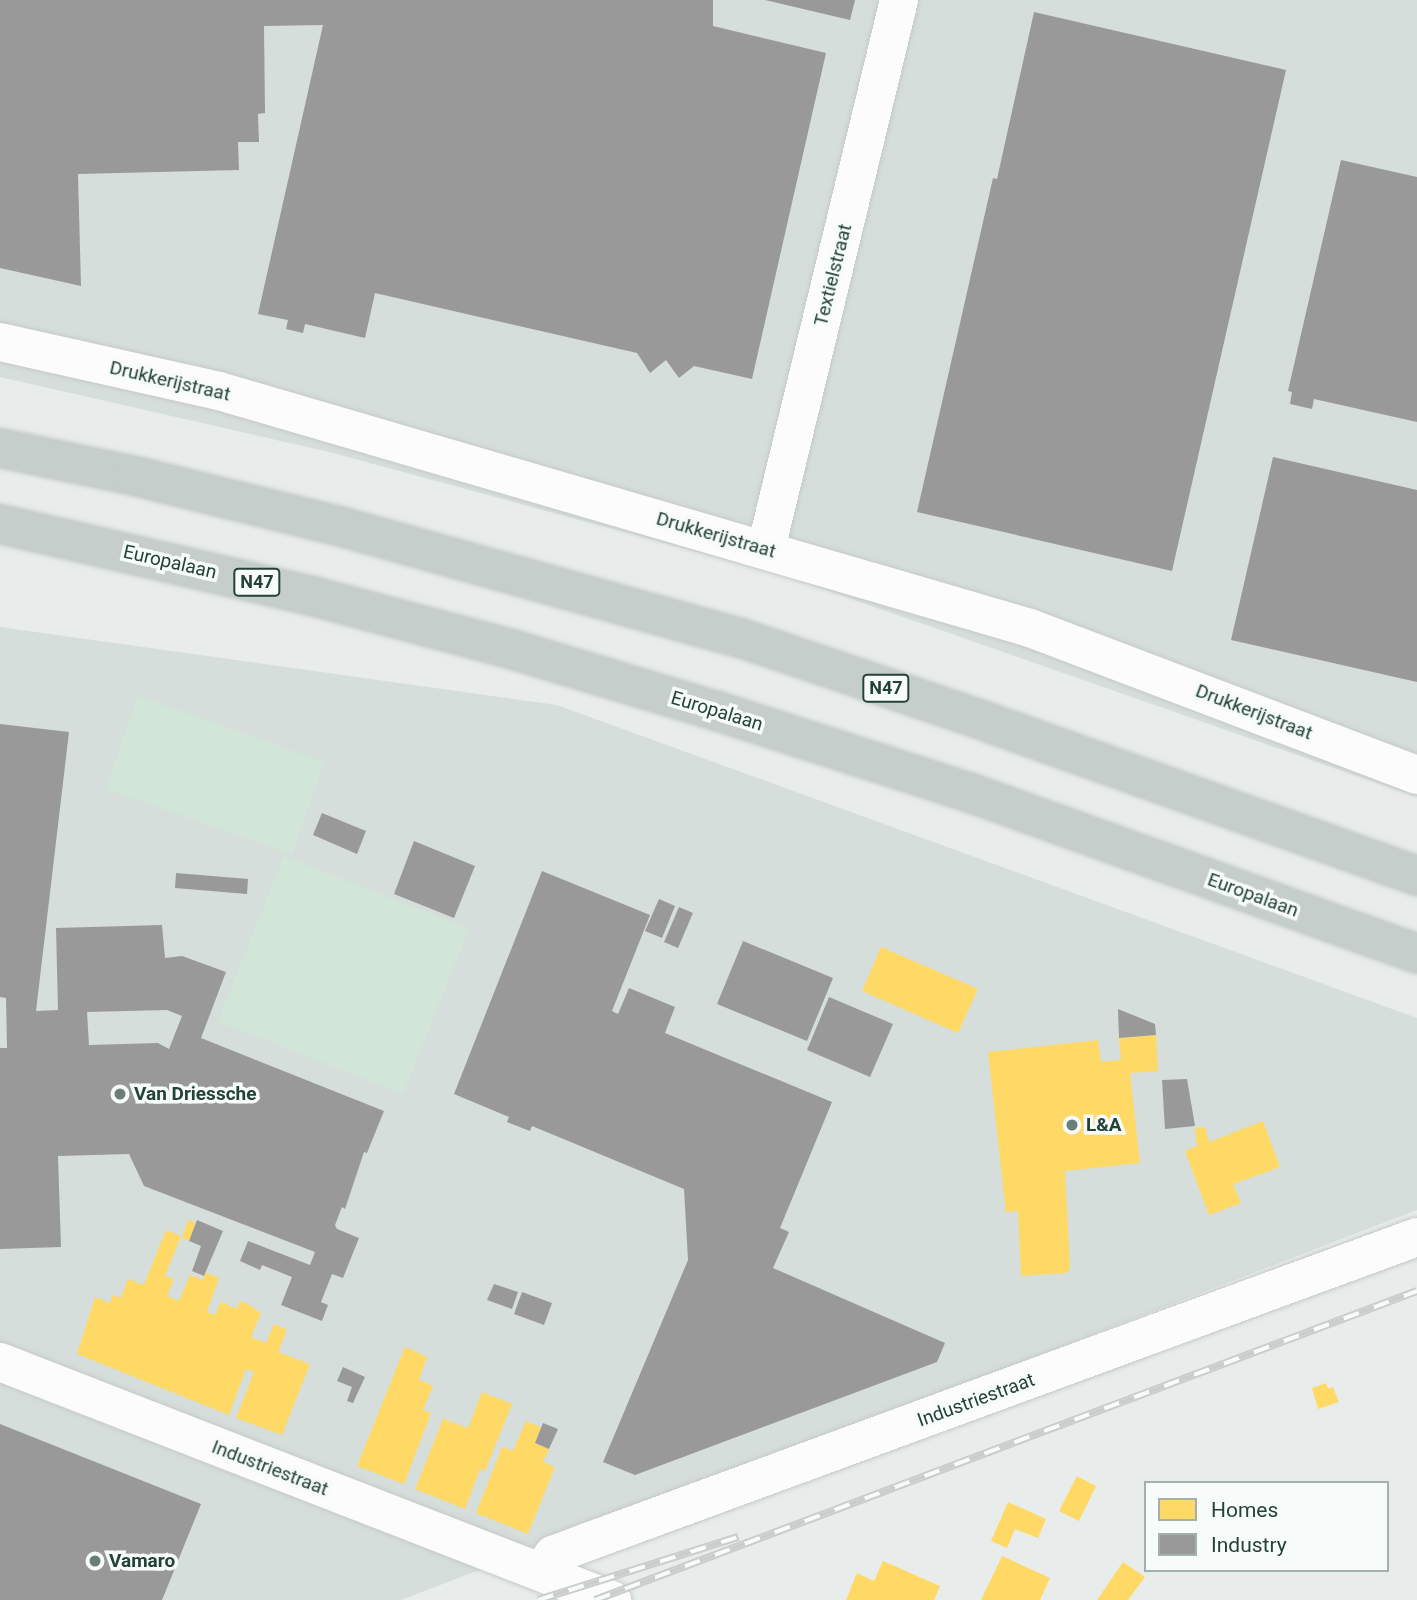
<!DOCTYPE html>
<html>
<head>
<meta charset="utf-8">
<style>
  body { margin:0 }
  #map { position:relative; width:1417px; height:1600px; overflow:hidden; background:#e8edeb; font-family:Roboto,sans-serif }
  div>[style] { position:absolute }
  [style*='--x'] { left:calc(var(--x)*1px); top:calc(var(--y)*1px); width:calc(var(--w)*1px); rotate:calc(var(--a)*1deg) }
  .built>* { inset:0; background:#d6dedb }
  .green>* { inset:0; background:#d1e6d8 }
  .homes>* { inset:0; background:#ffd966 }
  .industry>* { inset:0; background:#999 }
  .roads { filter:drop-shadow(0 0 2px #c5cac8) drop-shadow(0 0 2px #c5cac8) }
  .minor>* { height:38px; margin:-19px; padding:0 19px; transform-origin:19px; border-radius:19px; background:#fcfcfc }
  .trunk>* { height:38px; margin:-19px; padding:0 19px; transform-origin:19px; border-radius:19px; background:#c6cecc }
  .rail>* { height:8px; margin-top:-4px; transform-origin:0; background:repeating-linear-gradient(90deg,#f7fbf9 0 16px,#c9cdcc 0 32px); box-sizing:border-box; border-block:2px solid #c9cdcc }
  .dots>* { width:19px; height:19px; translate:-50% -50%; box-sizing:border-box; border:4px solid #f7fbf9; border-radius:50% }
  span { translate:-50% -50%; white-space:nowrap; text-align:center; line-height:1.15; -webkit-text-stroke:7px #f7fbf9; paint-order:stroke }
  .shield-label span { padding:2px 5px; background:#f7fbf9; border:2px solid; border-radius:5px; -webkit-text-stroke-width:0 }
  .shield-label { font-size:18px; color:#24423a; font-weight:700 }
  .street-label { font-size:19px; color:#24423a }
  .poi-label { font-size:19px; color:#24423a; font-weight:700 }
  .left { translate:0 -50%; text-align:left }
  .legend { position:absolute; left:1144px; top:1481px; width:245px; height:91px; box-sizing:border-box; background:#f7fbf9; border:2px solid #a3b1ad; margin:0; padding:9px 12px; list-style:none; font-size:21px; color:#24423a }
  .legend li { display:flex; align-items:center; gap:14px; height:35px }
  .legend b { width:35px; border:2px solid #a3b1ad }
</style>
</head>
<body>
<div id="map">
  <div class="built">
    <div style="clip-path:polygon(0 0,1417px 0,1417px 797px,786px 576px,329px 452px,0 377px)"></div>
    <div style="clip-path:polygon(0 627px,557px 705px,1417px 1018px,1417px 1210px,401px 1600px,0 1600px)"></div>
  </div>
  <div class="green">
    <div style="clip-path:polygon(138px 696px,324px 762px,292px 854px,106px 789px)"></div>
    <div style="clip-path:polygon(284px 856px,469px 929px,403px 1094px,218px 1021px)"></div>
  </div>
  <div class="homes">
    <div style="clip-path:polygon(881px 947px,978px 989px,958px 1033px,862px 991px)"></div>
    <div style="clip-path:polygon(1156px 1035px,1158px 1071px,1130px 1073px,1140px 1163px,1065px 1171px,1070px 1268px,1066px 1273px,1021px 1276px,1018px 1211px,1006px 1212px,988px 1052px,1098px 1040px,1101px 1062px,1121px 1060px,1119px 1038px)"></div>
    <div style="clip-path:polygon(1263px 1121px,1280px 1167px,1233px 1184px,1241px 1203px,1209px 1215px,1185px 1151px,1197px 1146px,1195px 1128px,1205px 1127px,1209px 1142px)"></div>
    <div style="clip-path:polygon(188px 1220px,196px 1223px,189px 1241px,182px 1238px)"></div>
    <div style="clip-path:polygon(166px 1230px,181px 1236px,165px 1276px,174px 1279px,167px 1296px,179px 1301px,190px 1275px,203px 1280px,205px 1272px,219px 1278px,207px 1312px,215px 1315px,221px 1302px,237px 1309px,240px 1301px,246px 1303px,261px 1313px,251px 1337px,266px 1343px,274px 1324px,287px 1330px,278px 1352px,310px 1364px,282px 1435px,236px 1418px,254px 1372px,246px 1369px,229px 1415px,77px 1354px,95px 1297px,110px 1303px,113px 1295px,121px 1298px,128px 1279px,144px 1285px)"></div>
    <div style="clip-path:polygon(405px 1347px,427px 1357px,419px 1380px,433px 1386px,423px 1410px,431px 1413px,404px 1484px,357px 1466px)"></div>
    <div style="clip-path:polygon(1326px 1383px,1328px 1389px,1333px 1387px,1339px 1402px,1318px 1409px,1312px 1388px)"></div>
    <div style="clip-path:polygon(482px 1392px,512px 1404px,485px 1471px,480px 1469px,465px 1509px,415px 1489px,443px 1419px,468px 1428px)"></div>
    <div style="clip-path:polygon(526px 1421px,541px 1427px,535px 1443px,549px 1449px,543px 1462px,555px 1467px,528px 1534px,476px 1513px,502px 1447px,513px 1451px)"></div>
    <div style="clip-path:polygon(1077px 1476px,1096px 1486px,1079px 1521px,1059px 1511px)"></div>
    <div style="clip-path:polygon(1008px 1502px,1046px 1519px,1038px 1538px,1015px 1529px,1007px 1548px,991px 1541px)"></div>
    <div style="clip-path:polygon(1002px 1556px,1050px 1578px,1040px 1600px,981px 1600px)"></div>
    <div style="clip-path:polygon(883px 1561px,940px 1586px,934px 1600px,846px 1600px,857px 1573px,874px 1581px)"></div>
    <div style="clip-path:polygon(1123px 1562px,1145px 1577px,1128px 1600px,1097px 1600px)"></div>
  </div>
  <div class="industry">
    <div style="clip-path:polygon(0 0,713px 0,713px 26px,826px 53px,752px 379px,694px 366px,679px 378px,666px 360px,650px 373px,637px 353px,375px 293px,365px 338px,305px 324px,303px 333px,286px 329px,288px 320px,258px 314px,323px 25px,264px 26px,265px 113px,258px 114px,259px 142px,238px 142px,239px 170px,78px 174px,81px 286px,0 268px)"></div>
    <div style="clip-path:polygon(765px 0,855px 0,850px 20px)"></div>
    <div style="clip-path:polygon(1034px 12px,1286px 70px,1172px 571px,917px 512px,993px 178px,997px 179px)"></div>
    <div style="clip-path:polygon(1341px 160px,1417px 177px,1417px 422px,1314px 399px,1312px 409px,1290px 404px,1292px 392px,1288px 391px)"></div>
    <div style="clip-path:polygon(1273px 457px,1417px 490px,1417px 682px,1231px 640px)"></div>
    <div style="clip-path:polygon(evenodd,0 724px,69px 732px,36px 1011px,58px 1010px,56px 928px,162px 925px,165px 958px,182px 956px,226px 972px,201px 1038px,384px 1111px,367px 1153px,364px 1152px,345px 1209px,342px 1207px,335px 1225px,337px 1229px,359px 1238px,343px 1278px,332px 1274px,321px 1302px,328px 1305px,322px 1321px,281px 1305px,292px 1277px,262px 1265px,260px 1270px,240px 1261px,248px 1241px,310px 1265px,315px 1252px,144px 1186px,129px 1154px,58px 1156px,61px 1247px,0 1249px,0 1048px,7px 1048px,6px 998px,0 997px,0 724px,167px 1010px,182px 1016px,169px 1049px,158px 1043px,89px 1045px,87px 1012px,167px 1010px)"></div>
    <div style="clip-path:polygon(322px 813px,366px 831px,357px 854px,313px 835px)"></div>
    <div style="clip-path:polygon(414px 841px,475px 866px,454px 918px,394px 894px)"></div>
    <div style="clip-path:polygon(542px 871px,650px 915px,612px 1011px,618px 1014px,629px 988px,675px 1007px,665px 1033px,832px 1102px,780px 1228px,789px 1232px,773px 1268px,945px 1343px,937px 1362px,635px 1475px,603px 1462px,688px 1260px,684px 1189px,532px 1126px,530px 1131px,507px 1122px,509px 1117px,454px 1094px)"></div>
    <div style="clip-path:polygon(176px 873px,248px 879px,247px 894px,175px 888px)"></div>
    <div style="clip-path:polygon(659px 899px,675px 906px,662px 938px,645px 931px)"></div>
    <div style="clip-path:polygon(679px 907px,693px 913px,678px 948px,664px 942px)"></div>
    <div style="clip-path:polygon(743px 941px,833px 978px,807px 1041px,717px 1004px)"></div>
    <div style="clip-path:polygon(829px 997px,893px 1024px,870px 1077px,807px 1050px)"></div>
    <div style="clip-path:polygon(1118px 1009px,1155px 1024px,1156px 1035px,1119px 1038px)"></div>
    <div style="clip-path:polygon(1187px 1079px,1195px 1126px,1165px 1129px,1162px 1080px)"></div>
    <div style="clip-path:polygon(197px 1220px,223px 1231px,204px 1276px,192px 1271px,201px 1246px,189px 1241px)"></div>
    <div style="clip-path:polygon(494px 1284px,518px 1292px,512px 1309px,487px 1300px)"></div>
    <div style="clip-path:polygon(522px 1292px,552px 1303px,544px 1325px,514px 1314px)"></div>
    <div style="clip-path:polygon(343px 1367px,365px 1377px,353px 1403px,347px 1401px,352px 1387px,337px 1381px)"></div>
    <div style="clip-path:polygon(543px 1423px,558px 1429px,549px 1449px,535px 1443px)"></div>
    <div style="clip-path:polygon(0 1424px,201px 1504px,162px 1600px,0 1600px)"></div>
  </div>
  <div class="roads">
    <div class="minor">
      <div style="--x:0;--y:342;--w:224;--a:12.6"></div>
      <div style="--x:219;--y:391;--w:845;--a:16.29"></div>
      <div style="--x:1030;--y:628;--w:414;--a:20.8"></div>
      <div style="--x:766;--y:549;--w:565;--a:-76.38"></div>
      <div style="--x:0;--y:1362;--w:657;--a:21.25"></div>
      <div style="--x:541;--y:1572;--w:21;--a:-55"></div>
      <div style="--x:553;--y:1555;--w:40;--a:-21"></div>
      <div style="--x:590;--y:1541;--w:881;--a:-20.18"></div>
    </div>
    <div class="trunk">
      <div style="--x:0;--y:448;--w:138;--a:11.7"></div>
      <div style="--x:135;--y:476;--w:217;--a:13.8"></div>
      <div style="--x:346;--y:528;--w:410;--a:15.6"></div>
      <div style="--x:741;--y:638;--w:263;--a:18.8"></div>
      <div style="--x:990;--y:723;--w:454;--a:19.7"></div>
      <div style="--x:0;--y:524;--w:320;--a:13"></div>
      <div style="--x:312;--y:596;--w:206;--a:14.9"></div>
      <div style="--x:511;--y:649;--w:215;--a:16.8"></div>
      <div style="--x:717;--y:711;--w:264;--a:17.9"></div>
      <div style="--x:968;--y:792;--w:477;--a:19.8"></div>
    </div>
  </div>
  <div class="rail">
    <div style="--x:538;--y:1600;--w:210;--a:-17.5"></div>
    <div style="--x:595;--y:1600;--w:878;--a:-20.6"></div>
  </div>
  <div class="dots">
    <div style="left:120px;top:1094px;background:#697e78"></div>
    <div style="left:1072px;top:1125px;background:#697e78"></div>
    <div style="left:95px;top:1561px;background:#697e78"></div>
  </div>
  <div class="shield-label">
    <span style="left:257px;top:582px">N47</span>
    <span style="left:886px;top:688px">N47</span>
  </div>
  <div class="street-label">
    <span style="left:833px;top:275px;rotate:-76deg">Textielstraat</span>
    <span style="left:170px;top:381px;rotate:13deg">Drukkerijstraat</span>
    <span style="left:716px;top:535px;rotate:16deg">Drukkerijstraat</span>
    <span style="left:170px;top:562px;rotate:13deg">Europalaan</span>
    <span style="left:717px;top:711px;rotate:17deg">Europalaan</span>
    <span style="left:1254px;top:712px;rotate:21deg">Drukkerijstraat</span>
    <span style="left:1253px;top:895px;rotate:20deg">Europalaan</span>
    <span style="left:976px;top:1400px;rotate:-20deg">Industriestraat</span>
    <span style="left:270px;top:1468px;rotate:21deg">Industriestraat</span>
  </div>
  <div class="poi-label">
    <span class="left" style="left:134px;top:1094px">Van Driessche</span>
    <span class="left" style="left:1086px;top:1125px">L&amp;A</span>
    <span class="left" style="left:109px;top:1561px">Vamaro</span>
  </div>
  <ul class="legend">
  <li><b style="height:19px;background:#ffd966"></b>Homes</li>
  <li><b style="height:19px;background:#999"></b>Industry</li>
  </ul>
</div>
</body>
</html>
